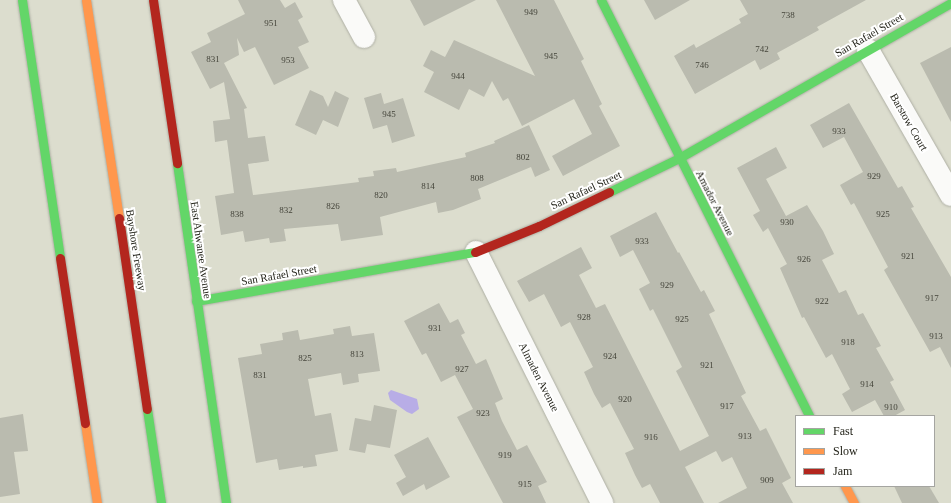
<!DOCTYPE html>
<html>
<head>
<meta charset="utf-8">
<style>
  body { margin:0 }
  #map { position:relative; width:951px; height:503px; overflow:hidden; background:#dcddce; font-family:Georgia,serif }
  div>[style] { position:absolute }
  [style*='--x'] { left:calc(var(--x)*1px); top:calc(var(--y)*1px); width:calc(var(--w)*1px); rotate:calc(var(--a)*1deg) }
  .water>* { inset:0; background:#b8ade6 }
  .building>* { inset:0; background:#babbaf }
  .roads { filter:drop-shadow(0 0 1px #aeafa4) drop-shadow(0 0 1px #aeafa4) }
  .street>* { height:22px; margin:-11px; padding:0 11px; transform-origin:11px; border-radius:11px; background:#fafaf8 }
  .fast>* { height:9px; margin:-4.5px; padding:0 4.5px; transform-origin:4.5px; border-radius:4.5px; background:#63d668 }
  .slow>* { height:9px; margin:-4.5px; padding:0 4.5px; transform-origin:4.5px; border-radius:4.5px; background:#ff974d }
  .jam>* { height:9px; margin:-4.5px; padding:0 4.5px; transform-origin:4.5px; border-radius:4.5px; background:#b3261e }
  span { translate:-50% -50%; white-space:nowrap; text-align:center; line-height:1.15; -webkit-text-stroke:4px #fff; paint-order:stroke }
  .number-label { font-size:9px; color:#45453b }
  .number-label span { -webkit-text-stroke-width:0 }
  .street-label { font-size:11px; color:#1e1e14 }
  .legend { position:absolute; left:795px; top:415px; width:140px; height:72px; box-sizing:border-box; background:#fff; border:1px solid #a5a5a1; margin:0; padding:5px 7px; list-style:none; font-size:12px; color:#1e1e14 }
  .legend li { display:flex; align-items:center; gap:8px; height:20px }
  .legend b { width:20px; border:1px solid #a5a5a1 }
</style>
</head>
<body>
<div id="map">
  <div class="water">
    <div style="clip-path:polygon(391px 390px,417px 399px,419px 409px,412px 414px,407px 412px,390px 400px,388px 393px)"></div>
  </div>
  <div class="building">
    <div style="clip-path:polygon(238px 0,280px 0,285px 8px,295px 2px,303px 17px,298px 20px,309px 42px,298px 47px,309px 68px,274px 85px,255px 47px,244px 52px,237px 38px,239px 55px,224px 63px,247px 108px,244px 109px,248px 138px,265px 136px,269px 161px,248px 164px,253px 195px,359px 182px,358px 178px,374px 176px,373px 171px,396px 168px,397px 172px,466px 157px,465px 153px,495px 143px,494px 141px,529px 125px,550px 170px,535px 177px,531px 167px,478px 189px,481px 199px,453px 210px,438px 213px,436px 202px,380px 217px,383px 235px,341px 241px,338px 224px,284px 229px,286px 241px,270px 243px,269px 238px,245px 242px,243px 231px,221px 235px,215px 196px,234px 193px,227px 140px,215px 142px,213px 121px,230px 119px,224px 82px,210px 89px,191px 52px,211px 42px,207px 33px,245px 14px)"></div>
    <div style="clip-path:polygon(410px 0,476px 0,424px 26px)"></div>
    <div style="clip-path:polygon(496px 0,554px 0,584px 59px,581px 61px,602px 104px,599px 106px,620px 146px,563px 176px,552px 156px,592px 134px,574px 99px,522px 126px,508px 98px,503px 101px,492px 81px,484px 97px,469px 89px,459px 110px,424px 92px,434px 72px,423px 66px,431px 50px,445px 57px,454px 40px,535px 76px)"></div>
    <div style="clip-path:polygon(644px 0,690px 0,655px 20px)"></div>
    <div style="clip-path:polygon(740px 0,866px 0,817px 27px,819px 30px,777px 53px,780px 59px,760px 70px,755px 60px,695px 94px,674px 56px,694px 44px,696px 48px,741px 23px,739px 19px,748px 14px)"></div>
    <div style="clip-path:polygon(951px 47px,951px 122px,920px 63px)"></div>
    <div style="clip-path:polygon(310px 90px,323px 96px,328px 107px,335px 91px,349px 98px,338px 127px,323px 120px,316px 135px,295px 125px)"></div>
    <div style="clip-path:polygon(381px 93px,384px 104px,403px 98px,415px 136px,392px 143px,387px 125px,373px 129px,364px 98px)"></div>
    <div style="clip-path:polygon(849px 103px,898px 188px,902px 186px,914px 207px,911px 208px,951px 277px,951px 368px,940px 347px,930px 352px,884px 270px,888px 267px,854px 203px,851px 205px,840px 185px,863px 172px,844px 137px,823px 148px,810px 125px)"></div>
    <div style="clip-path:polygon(776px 147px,787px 168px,766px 179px,786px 216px,807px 205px,823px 231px,834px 254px,822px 260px,839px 293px,846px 290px,858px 315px,863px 313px,881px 346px,876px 348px,894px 380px,890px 382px,905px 410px,894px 416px,884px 416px,875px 400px,852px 412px,842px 394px,850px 389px,832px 354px,826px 358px,804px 317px,802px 318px,780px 268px,787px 264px,768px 228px,763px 232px,753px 215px,760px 211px,737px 168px)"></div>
    <div style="clip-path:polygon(656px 212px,678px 253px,679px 252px,701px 292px,704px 290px,715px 311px,709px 314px,746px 393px,741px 396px,760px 431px,766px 428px,791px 478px,782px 483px,793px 503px,718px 503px,747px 488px,732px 457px,722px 462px,716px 451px,685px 467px,704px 503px,660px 503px,650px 484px,642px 488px,635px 475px,625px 453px,634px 449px,610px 403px,602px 408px,594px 394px,584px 372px,593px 367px,570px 322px,561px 327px,544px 294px,529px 302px,517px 281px,581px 247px,592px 268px,579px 275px,596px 308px,605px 304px,680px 451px,709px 436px,676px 371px,682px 367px,653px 309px,650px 311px,639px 289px,650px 283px,633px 250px,620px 257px,610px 236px)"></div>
    <div style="clip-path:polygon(439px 303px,450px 323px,458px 319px,465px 333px,461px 335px,476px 364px,486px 359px,503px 399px,495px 403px,502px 421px,517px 450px,527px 445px,547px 482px,538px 486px,546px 503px,503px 503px,457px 417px,473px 409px,455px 375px,441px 382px,426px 353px,422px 355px,404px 321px)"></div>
    <div style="clip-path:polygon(350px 326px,352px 336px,374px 333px,380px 371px,358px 374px,359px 382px,343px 385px,341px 373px,308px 379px,315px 416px,331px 413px,338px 451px,315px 455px,317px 466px,303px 468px,303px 466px,279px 470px,277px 459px,256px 463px,238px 358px,262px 354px,260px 344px,283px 340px,282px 333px,298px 330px,300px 340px,334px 334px,333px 329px)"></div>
    <div style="clip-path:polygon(374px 405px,397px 410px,390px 448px,367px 444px,365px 453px,349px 450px,355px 418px,371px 421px)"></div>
    <div style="clip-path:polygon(23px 414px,28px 451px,14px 452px,20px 494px,0 497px,0 418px)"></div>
    <div style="clip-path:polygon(428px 437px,450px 477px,426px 490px,424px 484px,403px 496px,396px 483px,406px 477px,394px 455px)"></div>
    <div style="clip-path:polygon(894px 486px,929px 486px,939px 503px,902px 503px)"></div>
  </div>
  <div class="roads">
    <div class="street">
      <div style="--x:344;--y:0;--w:42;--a:61.6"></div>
      <div style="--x:868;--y:50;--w:167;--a:60.2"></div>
      <div style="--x:476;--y:252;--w:281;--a:63.3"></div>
    </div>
    <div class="fast">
      <div style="--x:22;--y:0;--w:261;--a:81.6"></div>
      <div style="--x:601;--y:0;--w:465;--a:63.4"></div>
      <div style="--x:177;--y:163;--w:344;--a:81.8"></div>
      <div style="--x:609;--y:192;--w:78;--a:-25.9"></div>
      <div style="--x:679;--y:158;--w:313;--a:-29.7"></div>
      <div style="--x:196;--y:301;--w:283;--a:-10"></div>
      <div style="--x:147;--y:409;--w:95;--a:81.5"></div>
    </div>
    <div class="slow">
      <div style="--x:86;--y:0;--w:220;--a:81.4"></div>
      <div style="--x:85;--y:423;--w:81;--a:81.5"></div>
      <div style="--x:845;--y:486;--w:19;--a:62"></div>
    </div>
    <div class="jam">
      <div style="--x:153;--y:0;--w:165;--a:81.6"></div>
      <div style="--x:119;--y:218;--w:193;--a:81.7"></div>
      <div style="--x:475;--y:252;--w:69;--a:-22.1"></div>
      <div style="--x:539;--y:226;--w:78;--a:-25.9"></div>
      <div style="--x:60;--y:258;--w:167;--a:81.4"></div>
    </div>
  </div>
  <div class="number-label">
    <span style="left:531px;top:12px">949</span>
    <span style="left:788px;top:15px">738</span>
    <span style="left:271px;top:23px">951</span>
    <span style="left:762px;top:49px">742</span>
    <span style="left:551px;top:56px">945</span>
    <span style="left:213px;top:59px">831</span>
    <span style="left:288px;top:60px">953</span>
    <span style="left:702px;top:65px">746</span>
    <span style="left:458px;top:76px">944</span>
    <span style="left:389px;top:114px">945</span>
    <span style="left:839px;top:131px">933</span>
    <span style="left:523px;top:157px">802</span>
    <span style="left:874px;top:176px">929</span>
    <span style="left:477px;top:178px">808</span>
    <span style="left:428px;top:186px">814</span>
    <span style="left:381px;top:195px">820</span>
    <span style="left:333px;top:206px">826</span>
    <span style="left:286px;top:210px">832</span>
    <span style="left:237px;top:214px">838</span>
    <span style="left:883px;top:214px">925</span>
    <span style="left:787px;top:222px">930</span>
    <span style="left:642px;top:241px">933</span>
    <span style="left:908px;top:256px">921</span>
    <span style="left:804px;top:259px">926</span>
    <span style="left:667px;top:285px">929</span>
    <span style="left:932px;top:298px">917</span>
    <span style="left:822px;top:301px">922</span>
    <span style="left:584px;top:317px">928</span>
    <span style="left:682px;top:319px">925</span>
    <span style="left:435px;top:328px">931</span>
    <span style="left:936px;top:336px">913</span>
    <span style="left:848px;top:342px">918</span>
    <span style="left:357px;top:354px">813</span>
    <span style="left:610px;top:356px">924</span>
    <span style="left:305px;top:358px">825</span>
    <span style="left:707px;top:365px">921</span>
    <span style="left:462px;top:369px">927</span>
    <span style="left:260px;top:375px">831</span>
    <span style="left:867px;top:384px">914</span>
    <span style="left:625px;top:399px">920</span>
    <span style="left:727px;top:406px">917</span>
    <span style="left:891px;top:407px">910</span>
    <span style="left:483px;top:413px">923</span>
    <span style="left:745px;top:436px">913</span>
    <span style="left:651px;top:437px">916</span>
    <span style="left:505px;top:455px">919</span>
    <span style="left:767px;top:480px">909</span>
    <span style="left:525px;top:484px">915</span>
  </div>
  <div class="street-label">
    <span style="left:869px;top:35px;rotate:-30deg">San Rafael Street</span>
    <span style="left:909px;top:122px;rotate:60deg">Barstow Court</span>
    <span style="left:586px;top:190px;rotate:-25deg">San Rafael Street</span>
    <span style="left:715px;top:203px;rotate:63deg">Amador Avenue</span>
    <span style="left:136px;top:250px;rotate:81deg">Bayshore Freeway</span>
    <span style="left:201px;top:250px;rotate:82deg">East Ahwanee Avenue</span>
    <span style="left:279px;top:275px;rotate:-10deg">San Rafael Street</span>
    <span style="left:539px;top:377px;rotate:63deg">Almaden Avenue</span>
  </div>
  <ul class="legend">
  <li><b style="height:5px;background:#63d668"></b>Fast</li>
  <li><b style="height:5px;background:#ff974d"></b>Slow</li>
  <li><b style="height:5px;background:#b3261e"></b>Jam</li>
  </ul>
</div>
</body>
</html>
